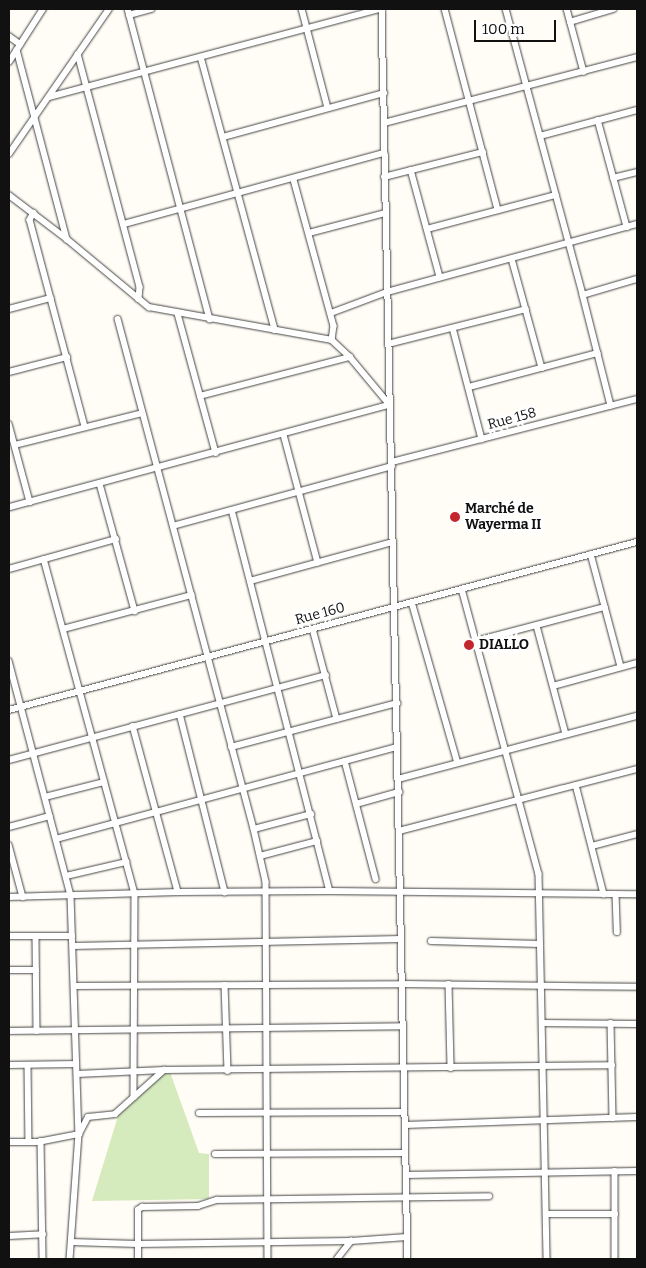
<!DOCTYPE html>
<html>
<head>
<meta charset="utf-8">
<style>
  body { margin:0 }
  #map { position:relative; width:646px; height:1268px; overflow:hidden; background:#fffdf5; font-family:Bitter,serif }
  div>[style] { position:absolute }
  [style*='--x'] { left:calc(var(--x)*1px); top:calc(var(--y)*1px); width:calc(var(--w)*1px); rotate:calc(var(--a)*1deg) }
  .green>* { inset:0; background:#d5ebbd }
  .roads { filter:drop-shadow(0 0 1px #444) drop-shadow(0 0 1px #444) }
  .minor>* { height:5.5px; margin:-2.75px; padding:0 2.75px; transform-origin:2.75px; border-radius:2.75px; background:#fff }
  .dots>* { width:14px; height:14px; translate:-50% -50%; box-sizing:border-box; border:2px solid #fff; border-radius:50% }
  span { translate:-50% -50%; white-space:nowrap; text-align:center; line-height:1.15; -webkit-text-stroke:5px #fff; paint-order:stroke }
  .street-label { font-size:14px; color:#111 }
  .poi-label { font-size:14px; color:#111; font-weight:700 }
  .left { translate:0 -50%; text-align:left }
  .frame { position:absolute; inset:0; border:10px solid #111; pointer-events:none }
  .scale { position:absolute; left:474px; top:20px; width:82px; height:22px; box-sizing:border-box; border:2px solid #111; border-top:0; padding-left:6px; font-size:15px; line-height:18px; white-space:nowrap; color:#111; -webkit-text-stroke:4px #fff; paint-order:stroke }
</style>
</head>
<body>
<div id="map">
  <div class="green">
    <div style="clip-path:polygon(165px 1072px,170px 1072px,199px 1153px,209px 1154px,209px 1199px,92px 1201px,118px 1116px)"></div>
  </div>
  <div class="roads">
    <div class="minor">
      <div style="--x:128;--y:9;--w:321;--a:75.2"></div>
      <div style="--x:302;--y:9;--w:102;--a:75.3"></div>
      <div style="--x:382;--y:9;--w:1250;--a:88.81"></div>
      <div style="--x:445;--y:9;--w:208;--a:75.2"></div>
      <div style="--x:506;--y:9;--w:296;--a:74.9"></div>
      <div style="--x:583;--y:295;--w:114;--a:75.8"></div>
      <div style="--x:567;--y:9;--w:65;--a:74.9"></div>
      <div style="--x:129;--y:15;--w:23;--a:-15"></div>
      <div style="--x:570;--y:22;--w:45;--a:-16.8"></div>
      <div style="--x:9;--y:36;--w:14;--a:36"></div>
      <div style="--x:17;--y:50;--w:196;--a:75.2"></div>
      <div style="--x:78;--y:54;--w:241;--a:75.1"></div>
      <div style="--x:140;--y:287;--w:12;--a:95"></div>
      <div style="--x:201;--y:57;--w:283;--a:74.8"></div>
      <div style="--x:9;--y:62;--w:63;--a:-57.3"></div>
      <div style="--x:49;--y:97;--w:342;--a:-14.9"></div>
      <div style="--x:598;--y:120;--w:111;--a:74.8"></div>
      <div style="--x:384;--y:123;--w:261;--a:-14.6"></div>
      <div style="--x:540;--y:136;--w:100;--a:-15"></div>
      <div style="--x:223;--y:137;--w:167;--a:-15.3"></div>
      <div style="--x:9;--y:154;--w:176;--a:-55.4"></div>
      <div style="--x:411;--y:170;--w:111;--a:74.8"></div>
      <div style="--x:384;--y:177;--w:102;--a:-14.2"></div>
      <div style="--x:613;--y:178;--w:25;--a:-14"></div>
      <div style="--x:294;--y:180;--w:151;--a:74.7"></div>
      <div style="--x:334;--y:326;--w:14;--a:98"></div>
      <div style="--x:9;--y:195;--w:73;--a:37.2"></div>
      <div style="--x:67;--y:239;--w:107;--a:39.7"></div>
      <div style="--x:149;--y:307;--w:186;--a:10.2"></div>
      <div style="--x:332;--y:340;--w:25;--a:43"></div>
      <div style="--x:350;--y:357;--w:62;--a:50.2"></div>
      <div style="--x:390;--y:405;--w:395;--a:164.9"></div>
      <div style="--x:34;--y:213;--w:8;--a:120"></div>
      <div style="--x:30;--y:220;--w:214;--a:75.1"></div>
      <div style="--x:124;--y:224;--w:270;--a:-15.3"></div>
      <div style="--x:427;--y:229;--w:133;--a:-14.8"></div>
      <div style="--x:309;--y:233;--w:79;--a:-14.7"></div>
      <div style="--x:512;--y:259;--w:113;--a:74.6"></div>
      <div style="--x:583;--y:295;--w:56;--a:-16.5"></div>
      <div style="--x:9;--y:309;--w:43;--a:-14.7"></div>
      <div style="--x:331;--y:313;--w:60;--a:-20.6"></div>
      <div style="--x:387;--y:292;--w:259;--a:-15.2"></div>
      <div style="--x:178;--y:314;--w:144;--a:74.7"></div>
      <div style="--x:118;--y:319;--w:528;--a:75.07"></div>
      <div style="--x:254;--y:829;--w:54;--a:77.2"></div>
      <div style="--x:266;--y:882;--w:377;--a:89.7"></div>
      <div style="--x:453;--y:328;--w:115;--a:75.4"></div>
      <div style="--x:388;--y:344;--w:142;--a:-14.2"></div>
      <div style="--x:9;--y:372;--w:60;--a:-14.5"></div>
      <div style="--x:469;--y:387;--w:133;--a:-14.8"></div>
      <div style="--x:200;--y:396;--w:155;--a:-14.6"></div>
      <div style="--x:9;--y:424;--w:81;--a:74.9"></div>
      <div style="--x:284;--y:435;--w:132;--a:75.1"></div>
      <div style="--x:15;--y:445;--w:131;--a:-14.1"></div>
      <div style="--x:392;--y:462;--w:253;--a:-14.4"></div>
      <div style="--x:100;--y:484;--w:132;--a:74.6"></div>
      <div style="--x:232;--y:510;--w:393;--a:75.6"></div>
      <div style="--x:173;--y:526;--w:227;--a:-15.3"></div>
      <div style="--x:591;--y:554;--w:117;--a:75.1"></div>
      <div style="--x:44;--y:559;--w:347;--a:74.8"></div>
      <div style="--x:135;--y:894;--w:203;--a:90.3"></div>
      <div style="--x:9;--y:569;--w:111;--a:-15.7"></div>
      <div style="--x:250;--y:581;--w:148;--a:-15.3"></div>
      <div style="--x:462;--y:589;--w:295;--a:74.9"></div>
      <div style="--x:539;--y:874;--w:385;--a:88.8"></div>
      <div style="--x:412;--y:602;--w:167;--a:74.1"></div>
      <div style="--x:537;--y:626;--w:112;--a:75"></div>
      <div style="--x:63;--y:629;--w:133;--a:-14.8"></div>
      <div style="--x:313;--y:629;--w:93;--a:75.1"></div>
      <div style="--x:476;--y:641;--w:133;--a:-14.8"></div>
      <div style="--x:9;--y:661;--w:243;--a:75.2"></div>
      <div style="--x:71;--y:896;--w:238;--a:88.1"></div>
      <div style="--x:79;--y:1134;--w:125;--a:94.1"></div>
      <div style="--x:553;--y:686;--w:87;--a:-15.3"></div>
      <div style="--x:9;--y:710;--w:650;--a:-14.98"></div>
      <div style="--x:180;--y:714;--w:184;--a:75.8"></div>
      <div style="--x:133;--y:726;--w:172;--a:74.8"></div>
      <div style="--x:231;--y:747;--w:172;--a:-14.8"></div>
      <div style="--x:9;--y:760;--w:328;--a:-15"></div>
      <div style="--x:345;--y:761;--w:122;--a:75.3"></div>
      <div style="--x:398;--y:779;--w:247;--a:-14.8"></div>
      <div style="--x:576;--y:785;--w:113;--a:75.6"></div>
      <div style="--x:45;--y:797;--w:61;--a:-14.3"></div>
      <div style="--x:356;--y:804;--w:45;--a:-15.6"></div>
      <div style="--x:9;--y:827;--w:42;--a:-15"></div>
      <div style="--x:254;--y:829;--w:59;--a:-14.7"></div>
      <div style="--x:399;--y:831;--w:246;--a:-14.6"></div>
      <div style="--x:56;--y:839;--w:353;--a:-15.1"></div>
      <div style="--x:9;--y:845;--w:54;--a:74.9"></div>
      <div style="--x:592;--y:846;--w:47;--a:-14.9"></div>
      <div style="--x:260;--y:856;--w:59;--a:-14.7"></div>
      <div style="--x:66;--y:876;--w:62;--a:-13.1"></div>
      <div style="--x:616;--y:894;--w:38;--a:88"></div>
      <div style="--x:9;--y:897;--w:169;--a:-1.7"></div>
      <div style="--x:178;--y:892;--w:152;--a:-0.4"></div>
      <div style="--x:330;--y:891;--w:307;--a:0.6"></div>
      <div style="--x:9;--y:936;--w:63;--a:0"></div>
      <div style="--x:36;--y:936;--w:95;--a:89.4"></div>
      <div style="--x:431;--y:941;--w:109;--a:1.6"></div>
      <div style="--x:73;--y:946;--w:328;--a:-1.2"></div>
      <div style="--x:9;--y:970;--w:27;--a:0"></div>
      <div style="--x:449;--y:984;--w:84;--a:88.6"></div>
      <div style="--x:225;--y:985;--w:86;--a:88"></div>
      <div style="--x:74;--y:986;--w:329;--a:-0.3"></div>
      <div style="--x:403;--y:984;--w:234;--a:0.7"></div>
      <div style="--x:542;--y:1023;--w:95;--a:0.6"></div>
      <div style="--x:611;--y:1023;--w:95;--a:88.8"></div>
      <div style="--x:9;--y:1031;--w:394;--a:-0.7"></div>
      <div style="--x:9;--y:1065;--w:67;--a:-0.9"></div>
      <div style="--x:28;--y:1065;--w:77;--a:89.3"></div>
      <div style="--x:77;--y:1074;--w:87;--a:-2.6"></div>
      <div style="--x:164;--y:1070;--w:448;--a:-0.6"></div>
      <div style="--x:199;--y:1113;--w:205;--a:-0.3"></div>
      <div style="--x:405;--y:1125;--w:232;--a:-2"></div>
      <div style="--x:41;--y:1141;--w:118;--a:89"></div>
      <div style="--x:9;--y:1142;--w:29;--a:0"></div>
      <div style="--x:38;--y:1142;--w:42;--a:-11"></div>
      <div style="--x:79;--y:1134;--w:19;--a:-62"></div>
      <div style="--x:88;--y:1117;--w:27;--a:-6"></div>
      <div style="--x:115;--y:1114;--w:66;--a:-41.9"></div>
      <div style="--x:215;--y:1154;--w:190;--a:-0.3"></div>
      <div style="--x:615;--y:1171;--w:88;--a:90"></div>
      <div style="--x:406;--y:1175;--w:231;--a:-1"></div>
      <div style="--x:547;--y:1214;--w:68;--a:0"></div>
      <div style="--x:9;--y:1236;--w:34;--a:-3"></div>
      <div style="--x:71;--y:1242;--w:67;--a:1.7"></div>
      <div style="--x:138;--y:1244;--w:213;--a:-0.8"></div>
      <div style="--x:351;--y:1241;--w:56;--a:-4.1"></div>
      <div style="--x:138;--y:1259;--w:49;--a:-90"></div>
      <div style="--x:138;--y:1210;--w:5;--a:-37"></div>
      <div style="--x:142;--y:1207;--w:56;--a:-1"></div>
      <div style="--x:198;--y:1206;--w:20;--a:-18"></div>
      <div style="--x:217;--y:1200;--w:272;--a:-0.8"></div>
      <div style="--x:337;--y:1259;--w:23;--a:-52"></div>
    </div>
  </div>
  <div class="dots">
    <div style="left:455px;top:517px;background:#c4262e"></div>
    <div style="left:469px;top:645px;background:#c4262e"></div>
  </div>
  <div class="street-label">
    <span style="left:512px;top:419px;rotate:-15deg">Rue 158</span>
    <span style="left:320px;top:614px;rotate:-15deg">Rue 160</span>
  </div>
  <div class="poi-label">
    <span class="left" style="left:465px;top:517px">Marché de<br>Wayerma II</span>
    <span class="left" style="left:479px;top:645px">DIALLO</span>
  </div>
  <div class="frame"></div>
  <div class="scale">100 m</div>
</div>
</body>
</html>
